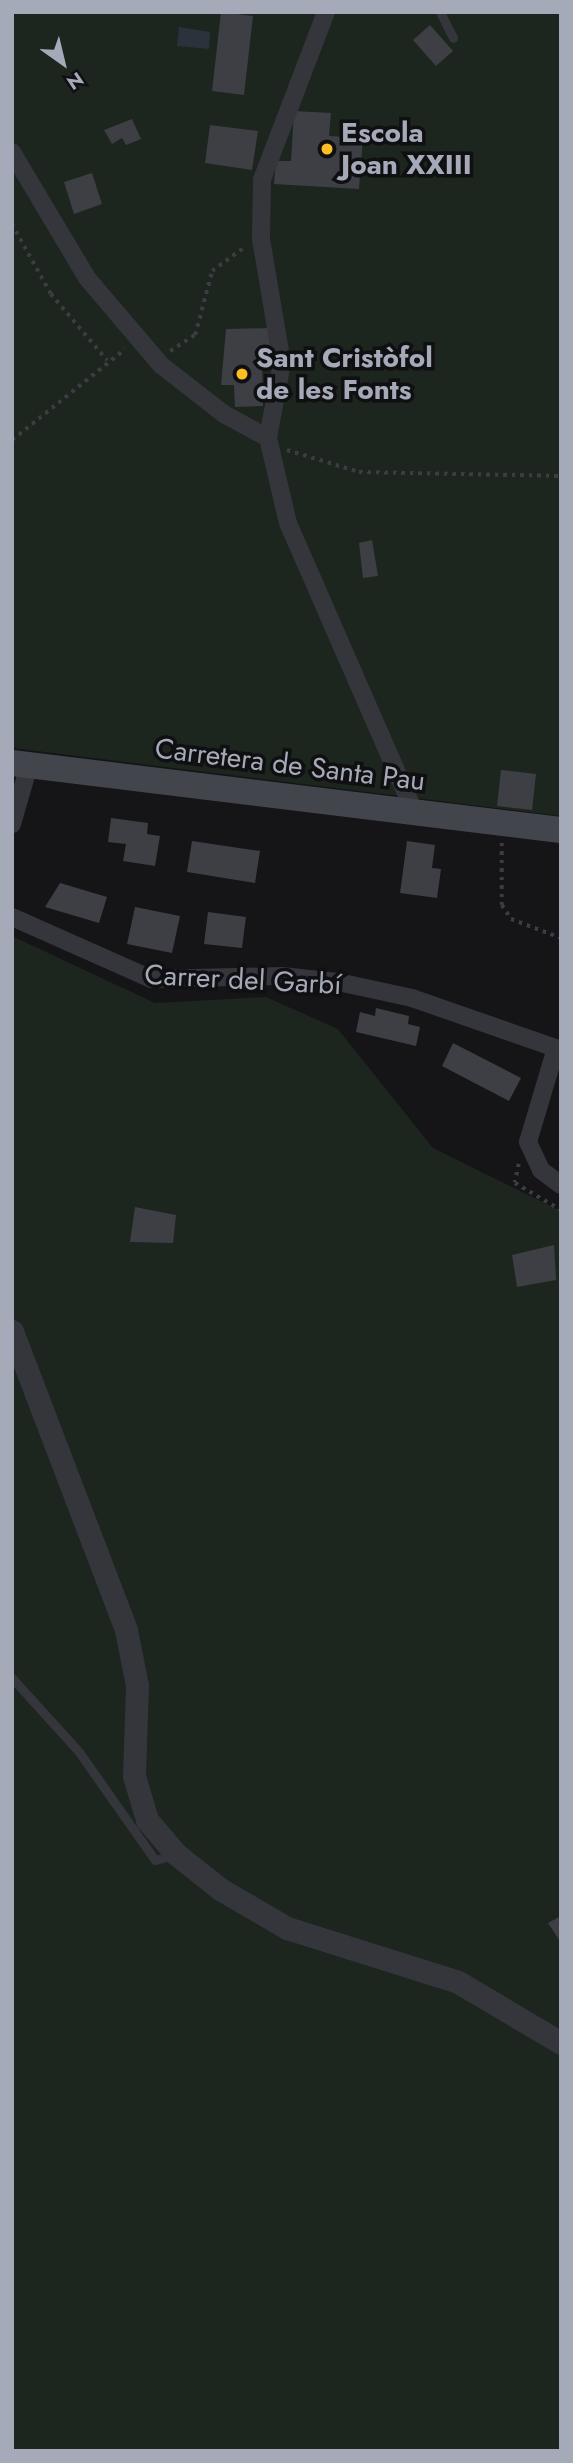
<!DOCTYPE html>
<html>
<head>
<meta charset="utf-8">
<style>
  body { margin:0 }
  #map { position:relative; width:573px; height:2463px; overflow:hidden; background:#151417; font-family:Jost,sans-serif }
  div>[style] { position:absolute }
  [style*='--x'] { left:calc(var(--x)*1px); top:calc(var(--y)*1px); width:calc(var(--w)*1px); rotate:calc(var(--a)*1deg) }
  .green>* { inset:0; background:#1c251e }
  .water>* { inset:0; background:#2a333b }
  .building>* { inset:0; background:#3e3f44 }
  .path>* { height:3.5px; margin-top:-1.75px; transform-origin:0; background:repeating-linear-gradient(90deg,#3b3d43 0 3.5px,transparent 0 8.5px) }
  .service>* { height:9px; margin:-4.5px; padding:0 4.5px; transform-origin:4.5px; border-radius:4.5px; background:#35363c }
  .minor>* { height:18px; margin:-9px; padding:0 9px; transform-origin:9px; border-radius:9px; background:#35363c }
  .tertiary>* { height:23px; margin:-11.5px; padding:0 11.5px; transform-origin:11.5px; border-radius:11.5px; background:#35363c }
  .secondary>* { height:26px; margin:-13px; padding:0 13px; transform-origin:13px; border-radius:13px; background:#43454c }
  .dots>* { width:19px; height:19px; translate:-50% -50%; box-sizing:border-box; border:4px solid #100f12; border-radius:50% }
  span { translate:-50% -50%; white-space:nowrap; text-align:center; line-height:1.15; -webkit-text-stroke:7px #100f12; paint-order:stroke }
  .poi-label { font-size:28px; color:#a5aab8; font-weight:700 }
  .left { translate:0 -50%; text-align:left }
  .street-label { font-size:28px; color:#a5aab8 }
  .frame { position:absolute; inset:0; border:14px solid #a5aab8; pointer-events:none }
  .north { position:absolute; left:28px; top:28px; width:70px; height:70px; -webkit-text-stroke:5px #100f12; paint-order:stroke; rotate:146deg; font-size:19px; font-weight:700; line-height:28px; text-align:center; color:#a5aab8 }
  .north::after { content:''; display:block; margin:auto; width:24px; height:32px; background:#a5aab8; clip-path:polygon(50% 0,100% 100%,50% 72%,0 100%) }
</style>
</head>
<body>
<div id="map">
  <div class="green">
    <div style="clip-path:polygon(12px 12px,561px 12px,561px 816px,12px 748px)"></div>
    <div style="clip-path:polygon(12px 936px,155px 1003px,266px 997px,338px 1029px,433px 1148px,561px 1211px,561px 2451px,12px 2451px)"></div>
  </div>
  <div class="water">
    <div style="clip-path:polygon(179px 27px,210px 32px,209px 49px,177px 46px)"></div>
  </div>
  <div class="building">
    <div style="clip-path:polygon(221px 12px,253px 16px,244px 95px,212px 91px)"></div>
    <div style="clip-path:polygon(430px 25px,453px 51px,436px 66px,413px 40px)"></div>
    <div style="clip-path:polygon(294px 111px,331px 113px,329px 136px,363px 138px,359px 189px,274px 184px,276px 161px,291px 161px)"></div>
    <div style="clip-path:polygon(132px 119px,141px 139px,126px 145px,122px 138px,112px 144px,104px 130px)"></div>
    <div style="clip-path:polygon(210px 125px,258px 131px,252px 170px,205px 163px)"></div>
    <div style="clip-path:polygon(92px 173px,102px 204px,74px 214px,64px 182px)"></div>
    <div style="clip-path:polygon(272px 328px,273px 359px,262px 360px,263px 406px,235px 407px,234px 385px,221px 385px,226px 329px)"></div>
    <div style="clip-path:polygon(372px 540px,378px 576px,363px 578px,359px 543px)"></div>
    <div style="clip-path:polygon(501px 770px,536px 774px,532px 810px,497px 806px)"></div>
    <div style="clip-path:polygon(111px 818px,148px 823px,147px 834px,160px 836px,155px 866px,123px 861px,126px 844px,108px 842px)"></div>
    <div style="clip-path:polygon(192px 841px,260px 851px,255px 883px,187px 872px)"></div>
    <div style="clip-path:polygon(407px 841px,435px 845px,432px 868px,441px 869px,437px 898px,400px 893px)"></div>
    <div style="clip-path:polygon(60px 883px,107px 897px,99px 923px,45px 907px)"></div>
    <div style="clip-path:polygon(135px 907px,180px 916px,172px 953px,127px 944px)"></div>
    <div style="clip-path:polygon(208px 912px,246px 917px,242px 948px,204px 944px)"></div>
    <div style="clip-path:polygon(376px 1008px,409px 1016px,408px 1024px,420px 1027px,416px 1046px,356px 1032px,360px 1012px,375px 1016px)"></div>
    <div style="clip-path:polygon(453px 1043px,521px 1078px,509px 1101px,442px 1066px)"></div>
    <div style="clip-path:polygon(135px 1207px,176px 1215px,173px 1243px,130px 1242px)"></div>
    <div style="clip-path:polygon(554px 1245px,556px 1280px,517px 1287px,512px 1255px)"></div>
    <div style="clip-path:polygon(561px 1916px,561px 1943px,548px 1923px)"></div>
  </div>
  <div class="path">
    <div style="--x:12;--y:224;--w:80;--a:60.9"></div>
    <div style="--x:51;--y:294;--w:87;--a:49.7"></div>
    <div style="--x:170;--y:351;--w:30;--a:-33"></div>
    <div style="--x:195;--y:335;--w:66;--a:-75.1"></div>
    <div style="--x:212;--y:271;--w:42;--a:-36.3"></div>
    <div style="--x:12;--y:440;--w:145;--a:-38.8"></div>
    <div style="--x:287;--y:450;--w:75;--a:17"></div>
    <div style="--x:359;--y:472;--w:202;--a:1.1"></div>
    <div style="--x:502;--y:843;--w:62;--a:90"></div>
    <div style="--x:502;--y:905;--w:17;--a:57"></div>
    <div style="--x:511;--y:919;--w:53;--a:20.8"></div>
    <div style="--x:519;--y:1164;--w:19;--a:102"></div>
    <div style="--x:515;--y:1183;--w:53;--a:30.4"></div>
  </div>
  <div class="service">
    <div style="--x:440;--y:12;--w:29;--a:63"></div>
    <div style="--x:12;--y:1678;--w:100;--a:47.8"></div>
    <div style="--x:79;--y:1752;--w:132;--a:54.9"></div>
    <div style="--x:155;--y:1860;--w:20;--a:-15"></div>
  </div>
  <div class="minor">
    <div style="--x:326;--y:12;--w:180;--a:110.9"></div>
    <div style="--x:262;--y:180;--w:59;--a:91"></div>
    <div style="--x:261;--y:239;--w:126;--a:80.4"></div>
    <div style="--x:282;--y:363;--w:76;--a:100.6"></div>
    <div style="--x:268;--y:438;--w:87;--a:76.8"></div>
    <div style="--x:288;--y:523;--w:315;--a:66.4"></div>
    <div style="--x:12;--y:152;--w:147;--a:59.2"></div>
    <div style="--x:87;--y:278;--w:114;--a:49.6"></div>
    <div style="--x:161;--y:365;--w:80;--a:37.9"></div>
    <div style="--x:224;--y:414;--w:50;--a:28.6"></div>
    <div style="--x:12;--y:824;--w:61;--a:-73.9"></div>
    <div style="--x:12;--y:917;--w:152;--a:24"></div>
    <div style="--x:151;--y:979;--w:131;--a:-1.3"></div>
    <div style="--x:282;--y:976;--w:56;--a:6.1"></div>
    <div style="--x:338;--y:982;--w:76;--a:12.2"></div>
    <div style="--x:412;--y:998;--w:158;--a:19.2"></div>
    <div style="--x:556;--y:1048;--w:98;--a:106.6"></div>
    <div style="--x:528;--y:1142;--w:31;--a:65"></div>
    <div style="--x:541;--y:1170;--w:25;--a:37"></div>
  </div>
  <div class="tertiary">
    <div style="--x:12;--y:1331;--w:320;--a:69.1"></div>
    <div style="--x:126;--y:1630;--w:56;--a:78.7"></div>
    <div style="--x:137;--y:1685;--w:91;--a:91.9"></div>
    <div style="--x:134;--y:1776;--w:46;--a:73.5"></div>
    <div style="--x:147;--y:1820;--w:45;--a:49.5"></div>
    <div style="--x:176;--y:1854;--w:56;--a:38.5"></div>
    <div style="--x:220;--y:1889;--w:78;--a:30.2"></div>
    <div style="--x:287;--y:1928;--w:179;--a:17.5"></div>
    <div style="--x:458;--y:1982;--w:120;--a:30.6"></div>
  </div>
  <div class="secondary">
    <div style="--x:12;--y:763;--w:553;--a:6.96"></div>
  </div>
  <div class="dots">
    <div style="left:327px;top:149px;background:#ffbd24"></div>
    <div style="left:242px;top:374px;background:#ffbd24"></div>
  </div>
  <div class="poi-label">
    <span class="left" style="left:341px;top:149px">Escola<br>Joan XXIII</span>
    <span class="left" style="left:256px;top:374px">Sant Cristòfol<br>de les Fonts</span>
  </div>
  <div class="street-label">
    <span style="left:290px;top:765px;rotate:7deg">Carretera de Santa Pau</span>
    <span style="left:243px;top:980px;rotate:3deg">Carrer del Garbí</span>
  </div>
  <div class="frame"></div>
  <div class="north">N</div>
</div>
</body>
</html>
